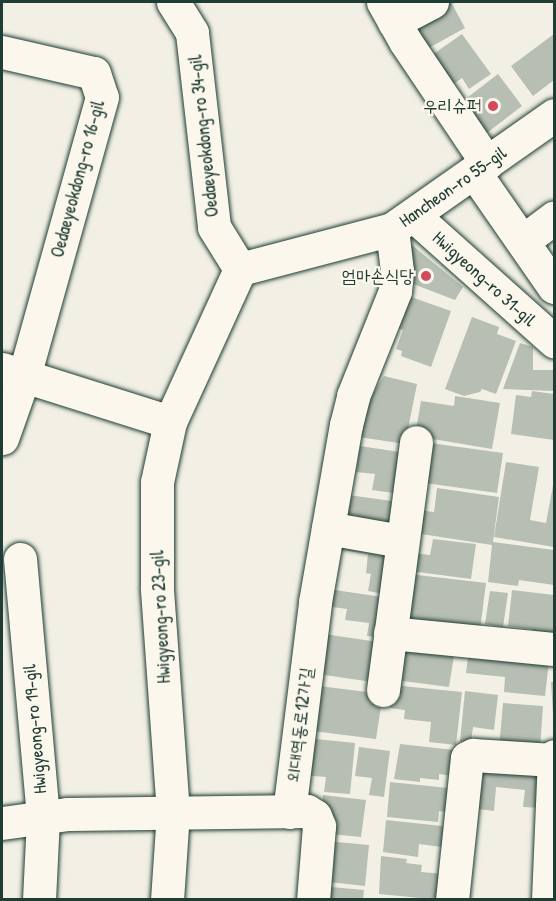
<!DOCTYPE html>
<html>
<head>
<meta charset="utf-8">
<style>
  body { margin:0 }
  #map { position:relative; width:556px; height:901px; overflow:hidden; background:#f2f0e5; font-family:"Patrick Hand","Poor Story",sans-serif }
  div>[style] { position:absolute }
  [style*='--x'] { left:calc(var(--x)*1px); top:calc(var(--y)*1px); width:calc(var(--w)*1px); rotate:calc(var(--a)*1deg) }
  .building>* { inset:0; background:#b7beb3 }
  .roads { filter:drop-shadow(0 0 2px #1f3d34) drop-shadow(0 0 2px #1f3d34) }
  .minor>* { height:33px; margin:-16.5px; padding:0 16.5px; transform-origin:16.5px; border-radius:16.5px; background:#fbf7ec }
  .dots>* { width:16px; height:16px; translate:-50% -50%; box-sizing:border-box; border:3px solid #fbf7ec; border-radius:50% }
  span { translate:-50% -50%; white-space:nowrap; text-align:center; line-height:1.15; -webkit-text-stroke:4.5px #fbf7ec; paint-order:stroke }
  .poi-label { font-size:18px; color:#1f3d34 }
  .right { translate:-100% -50%; text-align:right }
  .street-label { font-size:18px; color:#1f3d34 }
  .frame { position:absolute; inset:0; border:3px solid #1f3d34; pointer-events:none }
</style>
</head>
<body>
<div id="map">
  <div class="building">
    <div style="clip-path:polygon(442px 2px,451px 2px,465px 28px,425px 50px,400px 24px)"></div>
    <div style="clip-path:polygon(462px 34px,491px 74px,469px 89px,462px 78px,443px 92px,422px 62px)"></div>
    <div style="clip-path:polygon(554px 34px,554px 80px,533px 96px,511px 66px)"></div>
    <div style="clip-path:polygon(498px 74px,522px 106px,479px 139px,455px 107px)"></div>
    <div style="clip-path:polygon(407px 241px,463px 287px,455px 300px,408px 282px,414px 273px,401px 249px)"></div>
    <div style="clip-path:polygon(408px 296px,451px 311px,431px 367px,401px 356px,402px 351px,396px 349px,403px 330px,396px 327px)"></div>
    <div style="clip-path:polygon(472px 317px,499px 327px,497px 334px,516px 341px,496px 394px,482px 389px,480px 392px,464px 396px,445px 389px)"></div>
    <div style="clip-path:polygon(520px 343px,533px 347px,533px 370px,554px 370px,554px 391px,503px 389px)"></div>
    <div style="clip-path:polygon(384px 376px,417px 384px,405px 444px,359px 437px,365px 407px)"></div>
    <div style="clip-path:polygon(532px 391px,554px 394px,554px 440px,511px 434px,516px 395px,531px 397px)"></div>
    <div style="clip-path:polygon(455px 396px,500px 403px,492px 449px,415px 436px,421px 401px,454px 406px)"></div>
    <div style="clip-path:polygon(430px 443px,503px 453px,497px 493px,425px 483px)"></div>
    <div style="clip-path:polygon(360px 446px,406px 453px,400px 494px,372px 490px,375px 474px,356px 472px)"></div>
    <div style="clip-path:polygon(506px 462px,539px 467px,530px 520px,546px 523px,554px 480px,554px 547px,494px 537px)"></div>
    <div style="clip-path:polygon(437px 488px,499px 497px,493px 542px,554px 550px,554px 585px,519px 580px,518px 586px,488px 582px,492px 545px,415px 533px,418px 510px,434px 512px)"></div>
    <div style="clip-path:polygon(341px 494px,399px 502px,394px 531px,337px 523px)"></div>
    <div style="clip-path:polygon(433px 539px,476px 544px,471px 579px,410px 571px,412px 553px,430px 555px)"></div>
    <div style="clip-path:polygon(338px 540px,396px 548px,389px 595px,368px 591px,371px 574px,366px 573px,368px 554px,336px 549px)"></div>
    <div style="clip-path:polygon(409px 574px,486px 583px,480px 630px,402px 627px)"></div>
    <div style="clip-path:polygon(328px 589px,389px 598px,383px 638px,367px 636px,369px 623px,345px 620px,347px 609px,325px 606px)"></div>
    <div style="clip-path:polygon(512px 590px,554px 595px,554px 639px,531px 636px,532px 629px,508px 626px)"></div>
    <div style="clip-path:polygon(490px 591px,508px 593px,503px 627px,485px 624px)"></div>
    <div style="clip-path:polygon(324px 634px,385px 643px,379px 683px,318px 674px)"></div>
    <div style="clip-path:polygon(400px 648px,454px 656px,449px 687px,395px 680px)"></div>
    <div style="clip-path:polygon(469px 648px,550px 652px,545px 696px,504px 692px,505px 677px,466px 673px)"></div>
    <div style="clip-path:polygon(551px 682px,554px 682px,554px 715px,553px 715px)"></div>
    <div style="clip-path:polygon(311px 685px,383px 694px,376px 739px,305px 730px)"></div>
    <div style="clip-path:polygon(392px 685px,462px 692px,456px 745px,429px 742px,431px 722px,404px 719px,405px 710px,390px 708px)"></div>
    <div style="clip-path:polygon(465px 691px,498px 695px,494px 730px,473px 727px,471px 742px,460px 741px)"></div>
    <div style="clip-path:polygon(503px 703px,543px 706px,540px 749px,499px 749px)"></div>
    <div style="clip-path:polygon(306px 738px,355px 743px,350px 794px,324px 792px,326px 777px,302px 775px)"></div>
    <div style="clip-path:polygon(400px 744px,463px 751px,460px 777px,439px 774px,439px 780px,420px 778px,420px 782px,394px 779px)"></div>
    <div style="clip-path:polygon(359px 747px,390px 751px,384px 797px,369px 795px,372px 778px,355px 776px)"></div>
    <div style="clip-path:polygon(475px 760px,544px 766px,541px 808px,523px 807px,525px 790px,496px 787px,494px 811px,471px 808px)"></div>
    <div style="clip-path:polygon(390px 782px,458px 789px,455px 813px,439px 811px,438px 822px,387px 817px)"></div>
    <div style="clip-path:polygon(323px 795px,366px 800px,361px 837px,319px 833px)"></div>
    <div style="clip-path:polygon(386px 820px,451px 827px,449px 848px,419px 844px,418px 857px,383px 852px)"></div>
    <div style="clip-path:polygon(325px 841px,369px 845px,365px 886px,320px 881px)"></div>
    <div style="clip-path:polygon(381px 856px,407px 859px,406px 863px,422px 865px,421px 872px,444px 874px,441px 900px,379px 894px)"></div>
    <div style="clip-path:polygon(320px 886px,364px 890px,363px 900px,319px 900px)"></div>
  </div>
  <div class="roads">
    <div class="minor">
      <div style="--x:173;--y:2;--w:36;--a:58"></div>
      <div style="--x:192;--y:33;--w:195;--a:83.5"></div>
      <div style="--x:214;--y:227;--w:49;--a:58.2"></div>
      <div style="--x:383;--y:2;--w:45;--a:60.6"></div>
      <div style="--x:405;--y:41;--w:147;--a:56.1"></div>
      <div style="--x:394;--y:22;--w:43;--a:-27.8"></div>
      <div style="--x:2;--y:52;--w:94;--a:12.9"></div>
      <div style="--x:94;--y:73;--w:25;--a:72"></div>
      <div style="--x:102;--y:97;--w:290;--a:105.6"></div>
      <div style="--x:24;--y:376;--w:66;--a:109.5"></div>
      <div style="--x:474;--y:172;--w:140;--a:55.2"></div>
      <div style="--x:414;--y:216;--w:188;--a:41.8"></div>
      <div style="--x:523;--y:241;--w:39;--a:-37"></div>
      <div style="--x:240;--y:269;--w:157;--a:-14.7"></div>
      <div style="--x:392;--y:229;--w:198;--a:-35.1"></div>
      <div style="--x:2;--y:369;--w:176;--a:17.5"></div>
      <div style="--x:328;--y:528;--w:75;--a:10"></div>
      <div style="--x:20;--y:559;--w:260;--a:84.9"></div>
      <div style="--x:43;--y:818;--w:82;--a:92.8"></div>
      <div style="--x:390;--y:633;--w:163;--a:5.6"></div>
      <div style="--x:383;--y:690;--w:250;--a:-82.4"></div>
      <div style="--x:289;--y:812;--w:212;--a:-82.9"></div>
      <div style="--x:315;--y:602;--w:180;--a:-80.1"></div>
      <div style="--x:346;--y:425;--w:30;--a:-76"></div>
      <div style="--x:353;--y:396;--w:113;--a:-68.2"></div>
      <div style="--x:395;--y:291;--w:20;--a:-84"></div>
      <div style="--x:397;--y:271;--w:42;--a:-96.8"></div>
      <div style="--x:2;--y:823;--w:67;--a:-7.8"></div>
      <div style="--x:68;--y:814;--w:239;--a:-0.7"></div>
      <div style="--x:307;--y:811;--w:9;--a:32"></div>
      <div style="--x:315;--y:816;--w:11;--a:68"></div>
      <div style="--x:319;--y:826;--w:74;--a:94.6"></div>
      <div style="--x:167;--y:900;--w:87;--a:-86.1"></div>
      <div style="--x:173;--y:813;--w:226;--a:-94.1"></div>
      <div style="--x:157;--y:588;--w:106;--a:-90"></div>
      <div style="--x:157;--y:482;--w:61;--a:-77.8"></div>
      <div style="--x:170;--y:422;--w:168;--a:-65.4"></div>
      <div style="--x:452;--y:900;--w:143;--a:-84"></div>
      <div style="--x:467;--y:758;--w:7;--a:-27"></div>
      <div style="--x:473;--y:755;--w:80;--a:3.6"></div>
      <div style="--x:548;--y:900;--w:144;--a:-87.6"></div>
    </div>
  </div>
  <div class="dots">
    <div style="left:493px;top:106px;background:#d1495b"></div>
    <div style="left:426px;top:276px;background:#d1495b"></div>
  </div>
  <div class="poi-label">
    <span class="right" style="left:481px;top:106px">우리슈퍼</span>
    <span class="right" style="left:414px;top:276px">엄마손식당</span>
  </div>
  <div class="street-label">
    <span style="left:204px;top:136px;rotate:-96deg">Oedaeyeokdong-ro 34-gil</span>
    <span style="left:78px;top:179px;rotate:-75deg">Oedaeyeokdong-ro 16-gil</span>
    <span style="left:453px;top:187px;rotate:-35deg">Hancheon-ro 55-gil</span>
    <span style="left:484px;top:279px;rotate:42deg">Hwigyeong-ro 31-gil</span>
    <span style="left:161px;top:617px;rotate:-93deg">Hwigyeong-ro 23-gil</span>
    <span style="left:300px;top:725px;rotate:-83deg">외대역동로12가길</span>
    <span style="left:35px;top:729px;rotate:-95deg">Hwigyeong-ro 19-gil</span>
  </div>
  <div class="frame"></div>
</div>
</body>
</html>
